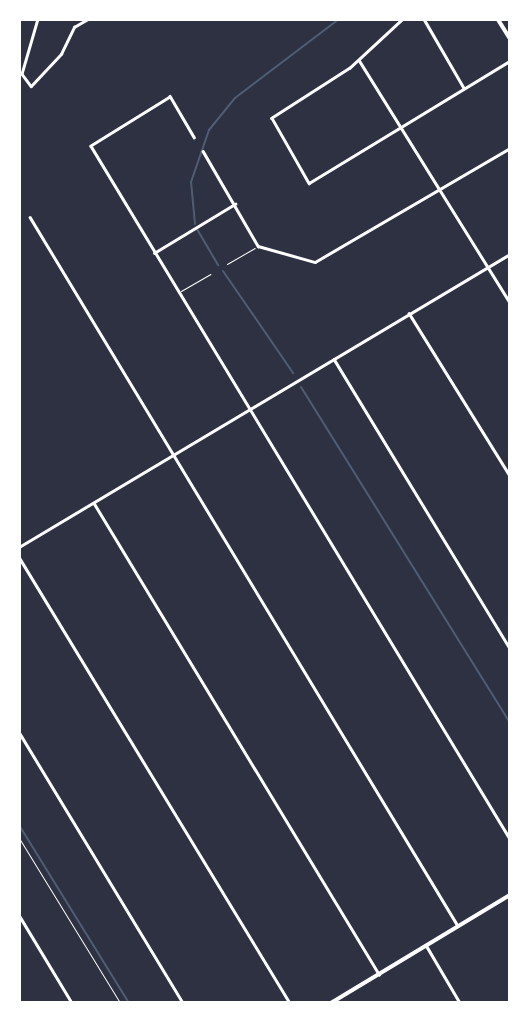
<!DOCTYPE html>
<html>
<head>
<meta charset="utf-8">
<style>
  body { margin:0 }
  #map { position:relative; width:529px; height:1022px; overflow:hidden; background:#2d3142; font-family:Jost,sans-serif }
  div>[style] { position:absolute }
  [style*='--x'] { left:calc(var(--x)*1px); top:calc(var(--y)*1px); width:calc(var(--w)*1px); rotate:calc(var(--a)*1deg) }
  .stream>* { height:2px; margin:-1px; padding:0 1px; transform-origin:1px; border-radius:1px; background:#4f5d75 }
  .service>* { height:1px; margin:-0.5px; padding:0 0.5px; transform-origin:0.5px; border-radius:0.5px; background:#fff }
  .minor>* { height:2.5px; margin:-1.25px; padding:0 1.25px; transform-origin:1.25px; border-radius:1.25px; background:#fff }
  .tertiary>* { height:2.5px; margin:-1.25px; padding:0 1.25px; transform-origin:1.25px; border-radius:1.25px; background:#fff }
  .secondary>* { height:3.5px; margin:-1.75px; padding:0 1.75px; transform-origin:1.75px; border-radius:1.75px; background:#fff }
  .primary>* { height:3.5px; margin:-1.75px; padding:0 1.75px; transform-origin:1.75px; border-radius:1.75px; background:#fff }
  span { translate:-50% -50%; white-space:nowrap; text-align:center; line-height:1.15; -webkit-text-stroke:6px #fff; paint-order:stroke }
  .frame { position:absolute; inset:0; border:21px solid #fff; pointer-events:none }
</style>
</head>
<body>
<div id="map">
  <div class="stream">
    <div style="--x:195;--y:224;--w:42;--a:-95.4"></div>
    <div style="--x:191;--y:182;--w:55;--a:-70.9"></div>
    <div style="--x:209;--y:130;--w:41;--a:-50.9"></div>
    <div style="--x:235;--y:98;--w:131;--a:-37.2"></div>
    <div style="--x:197;--y:229;--w:42;--a:59.7"></div>
    <div style="--x:223;--y:271;--w:124;--a:55.5"></div>
    <div style="--x:301;--y:387;--w:396;--a:58.1"></div>
    <div style="--x:19;--y:825;--w:209;--a:58.3"></div>
  </div>
  <div class="service">
    <div style="--x:227;--y:264;--w:32;--a:-30"></div>
    <div style="--x:181;--y:291;--w:34;--a:-30"></div>
    <div style="--x:19;--y:838;--w:193;--a:58.5"></div>
  </div>
  <div class="minor">
    <div style="--x:38;--y:19;--w:57;--a:106.2"></div>
    <div style="--x:22;--y:74;--w:15;--a:53"></div>
    <div style="--x:31;--y:86;--w:44;--a:-46.8"></div>
    <div style="--x:61;--y:54;--w:30;--a:-64"></div>
    <div style="--x:74;--y:27;--w:16;--a:-30"></div>
    <div style="--x:403;--y:19;--w:72;--a:137.2"></div>
    <div style="--x:350;--y:68;--w:93;--a:147.3"></div>
    <div style="--x:272;--y:118;--w:75;--a:60.4"></div>
    <div style="--x:309;--y:183;--w:235;--a:-31.3"></div>
    <div style="--x:424;--y:19;--w:80;--a:59.9"></div>
    <div style="--x:359;--y:60;--w:286;--a:58.1"></div>
    <div style="--x:194;--y:138;--w:48;--a:-120.3"></div>
    <div style="--x:170;--y:97;--w:93;--a:148.2"></div>
    <div style="--x:91;--y:146;--w:810;--a:58.84"></div>
    <div style="--x:203;--y:151;--w:110;--a:59.9"></div>
    <div style="--x:258;--y:246;--w:59;--a:15.7"></div>
    <div style="--x:315;--y:262;--w:226;--a:-30.3"></div>
    <div style="--x:30;--y:217;--w:828;--a:58.88"></div>
    <div style="--x:154;--y:253;--w:95;--a:-31.2"></div>
    <div style="--x:409;--y:313;--w:192;--a:58.2"></div>
    <div style="--x:334;--y:359;--w:339;--a:58.7"></div>
    <div style="--x:94;--y:503;--w:551;--a:58.82"></div>
    <div style="--x:19;--y:557;--w:522;--a:58.72"></div>
    <div style="--x:19;--y:732;--w:317;--a:58.8"></div>
    <div style="--x:19;--y:915;--w:103;--a:58.9"></div>
  </div>
  <div class="tertiary">
    <div style="--x:19;--y:547;--w:572;--a:-30.83"></div>
    <div style="--x:426;--y:945;--w:67;--a:59.6"></div>
  </div>
  <div class="secondary">
    <div style="--x:498;--y:19;--w:22;--a:58"></div>
  </div>
  <div class="primary">
    <div style="--x:331;--y:1003;--w:209;--a:-31.1"></div>
  </div>
  <div class="frame"></div>
</div>
</body>
</html>
